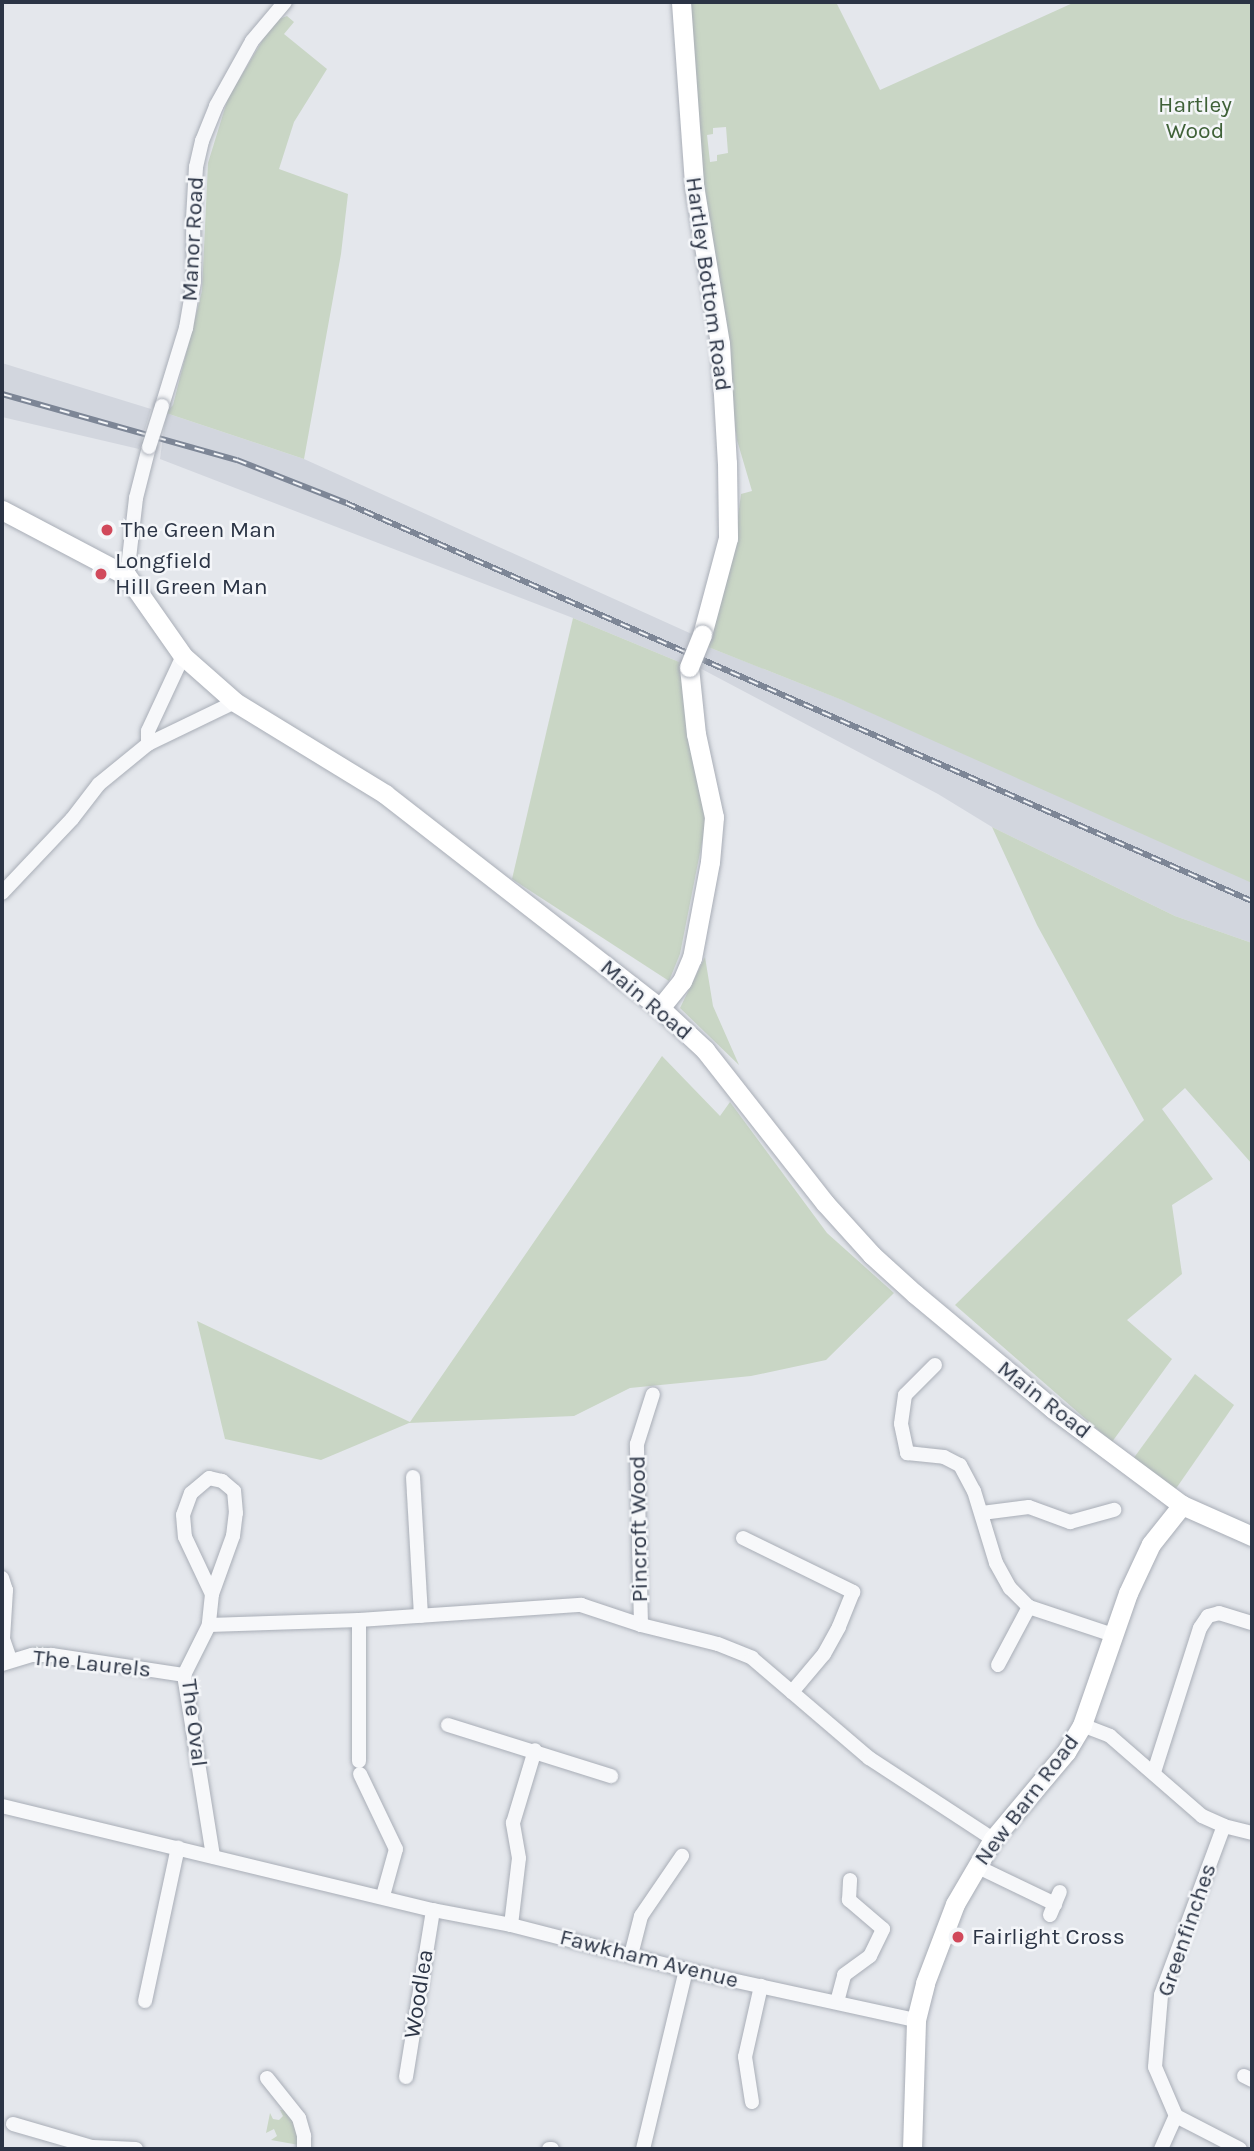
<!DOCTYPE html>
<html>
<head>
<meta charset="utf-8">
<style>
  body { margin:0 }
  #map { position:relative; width:1254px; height:2151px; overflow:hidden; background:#e4e7ec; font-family:Karla,sans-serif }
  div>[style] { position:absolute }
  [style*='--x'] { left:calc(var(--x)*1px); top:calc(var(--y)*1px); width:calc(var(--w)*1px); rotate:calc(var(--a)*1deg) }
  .built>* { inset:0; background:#d2d6de }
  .green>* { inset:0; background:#c9d6c5 }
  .roads { filter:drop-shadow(0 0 2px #a9aeb7) drop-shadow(0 0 2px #a9aeb7) }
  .street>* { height:14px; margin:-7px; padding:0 7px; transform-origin:7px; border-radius:7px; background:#f7f8fa }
  .secondary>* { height:19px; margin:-9.5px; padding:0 9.5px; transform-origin:9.5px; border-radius:9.5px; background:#fff }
  .rail>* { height:6px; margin-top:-3px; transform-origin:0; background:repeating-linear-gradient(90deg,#f4f6f9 0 10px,#7d8696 0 20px); box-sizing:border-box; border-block:2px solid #7d8696 }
  .bridges { filter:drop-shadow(0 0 2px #a9aeb7) drop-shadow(0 0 2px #a9aeb7) }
  .street-bridge>* { height:14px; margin:-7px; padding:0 7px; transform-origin:7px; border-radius:7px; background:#f7f8fa }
  .secondary-bridge>* { height:19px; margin:-9.5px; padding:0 9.5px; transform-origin:9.5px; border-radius:9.5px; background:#fff }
  .dots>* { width:19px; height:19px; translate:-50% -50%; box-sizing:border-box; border:4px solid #f4f6f9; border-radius:50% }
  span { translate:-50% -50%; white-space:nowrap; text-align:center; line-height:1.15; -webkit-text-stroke:5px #f4f6f9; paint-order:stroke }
  .park-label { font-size:23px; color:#3f6138 }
  .street-label { font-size:23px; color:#2b3445 }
  .poi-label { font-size:23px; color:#2b3445 }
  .left { translate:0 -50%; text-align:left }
  .frame { position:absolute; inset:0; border:4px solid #2b3445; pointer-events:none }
</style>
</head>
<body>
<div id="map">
  <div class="built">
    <div style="clip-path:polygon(2px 363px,151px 409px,139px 449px,2px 417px)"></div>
    <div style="clip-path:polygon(166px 413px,304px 459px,694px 635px,684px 664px,573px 618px,160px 459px)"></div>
    <div style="clip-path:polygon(703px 645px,845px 701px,930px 722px,1252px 857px,1252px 943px,1175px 916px,992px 827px,938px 794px,696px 666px)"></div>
  </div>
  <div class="green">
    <div style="clip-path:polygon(evenodd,687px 2px,836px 2px,880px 90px,1075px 2px,1252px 2px,1252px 883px,842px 700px,703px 645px,734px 546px,741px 494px,752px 491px,737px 440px,700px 172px,687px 2px,726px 127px,728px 153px,717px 155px,717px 161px,710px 162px,707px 135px,713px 134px,713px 128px,726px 127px)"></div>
    <div style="clip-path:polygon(287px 16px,294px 22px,284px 34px,327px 69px,294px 122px,279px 169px,348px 194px,341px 254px,304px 459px,166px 413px,173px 405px,202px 291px,208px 163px,228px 98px,274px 21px)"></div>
    <div style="clip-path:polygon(573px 618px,684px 664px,707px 817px,680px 954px,669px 981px,512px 879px)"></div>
    <div style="clip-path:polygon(992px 827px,1175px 916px,1252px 943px,1252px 1164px,1185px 1088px,1162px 1109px,1213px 1179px,1172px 1205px,1182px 1274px,1127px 1320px,1172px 1359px,1112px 1442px,955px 1305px,1144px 1120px,1037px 925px)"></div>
    <div style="clip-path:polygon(705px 957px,713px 1006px,739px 1065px,680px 1008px)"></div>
    <div style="clip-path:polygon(662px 1056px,720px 1116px,730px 1102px,827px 1233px,894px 1293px,826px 1360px,751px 1376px,630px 1388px,574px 1416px,409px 1423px,321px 1460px,225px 1439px,197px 1321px,410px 1422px)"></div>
    <div style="clip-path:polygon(1195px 1374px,1234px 1405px,1175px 1490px,1133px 1459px)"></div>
    <div style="clip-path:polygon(280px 2110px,286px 2110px,292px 2117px,299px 2145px,271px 2140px,277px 2136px,274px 2129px,266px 2133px,270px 2113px,273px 2119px,279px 2120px,283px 2116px)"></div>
  </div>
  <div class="roads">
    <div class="street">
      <div style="--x:162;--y:406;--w:82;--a:-72.9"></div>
      <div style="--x:186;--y:328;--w:48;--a:-80.3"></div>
      <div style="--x:194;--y:281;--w:62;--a:-90.9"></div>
      <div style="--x:193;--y:219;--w:52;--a:-86.7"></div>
      <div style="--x:196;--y:167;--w:27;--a:-77"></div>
      <div style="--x:202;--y:141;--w:38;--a:-68"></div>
      <div style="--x:216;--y:106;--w:74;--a:-61"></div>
      <div style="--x:252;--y:41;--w:51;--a:-49.8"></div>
      <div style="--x:127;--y:576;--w:79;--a:-83.4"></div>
      <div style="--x:136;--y:498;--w:53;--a:-75.7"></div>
      <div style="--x:148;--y:744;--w:97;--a:-25.8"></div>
      <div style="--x:2;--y:893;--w:102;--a:-46.6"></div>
      <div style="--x:72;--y:819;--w:44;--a:-52.4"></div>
      <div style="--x:99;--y:784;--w:63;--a:-39.2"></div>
      <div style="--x:148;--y:744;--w:13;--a:-90"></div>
      <div style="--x:148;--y:731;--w:83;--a:-65"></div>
      <div style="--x:935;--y:1365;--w:42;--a:135"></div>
      <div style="--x:905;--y:1395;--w:29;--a:98"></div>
      <div style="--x:901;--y:1424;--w:30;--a:78"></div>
      <div style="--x:907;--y:1453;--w:37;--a:6"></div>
      <div style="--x:944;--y:1457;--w:18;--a:27"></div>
      <div style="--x:960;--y:1465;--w:30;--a:62"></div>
      <div style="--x:974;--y:1491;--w:75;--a:73"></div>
      <div style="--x:996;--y:1563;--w:29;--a:61"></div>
      <div style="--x:1010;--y:1588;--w:27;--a:45"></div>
      <div style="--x:1029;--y:1607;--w:89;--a:18.4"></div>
      <div style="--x:413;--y:1477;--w:139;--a:86.7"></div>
      <div style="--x:982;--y:1513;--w:47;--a:-7.3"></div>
      <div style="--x:1029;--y:1507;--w:44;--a:20.1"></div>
      <div style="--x:1070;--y:1522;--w:46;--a:-15.3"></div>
      <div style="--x:743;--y:1538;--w:123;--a:26.1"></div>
      <div style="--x:853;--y:1592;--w:38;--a:112"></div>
      <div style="--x:839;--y:1627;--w:31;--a:119"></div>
      <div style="--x:824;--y:1654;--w:50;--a:130.1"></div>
      <div style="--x:2;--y:1578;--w:13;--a:72"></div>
      <div style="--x:6;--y:1590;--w:49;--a:93.5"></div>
      <div style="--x:3;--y:1639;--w:21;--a:71"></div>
      <div style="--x:212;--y:1594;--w:62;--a:-70.1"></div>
      <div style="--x:233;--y:1536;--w:23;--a:-83"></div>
      <div style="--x:236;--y:1513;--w:22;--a:-95"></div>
      <div style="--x:234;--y:1491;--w:16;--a:-140"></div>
      <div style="--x:222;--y:1481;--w:13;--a:-167"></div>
      <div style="--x:209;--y:1478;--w:23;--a:140"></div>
      <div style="--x:191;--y:1493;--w:23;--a:110"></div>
      <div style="--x:183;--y:1515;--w:22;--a:85"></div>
      <div style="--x:185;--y:1537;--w:63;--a:64.7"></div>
      <div style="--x:212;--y:1594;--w:31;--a:96"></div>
      <div style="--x:209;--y:1625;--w:56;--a:116.6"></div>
      <div style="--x:184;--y:1675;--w:184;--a:80.9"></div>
      <div style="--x:359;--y:1620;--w:141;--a:90"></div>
      <div style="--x:209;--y:1625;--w:150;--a:-1.9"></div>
      <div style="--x:359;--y:1620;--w:223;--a:-3.9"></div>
      <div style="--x:581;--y:1605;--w:63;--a:18.4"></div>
      <div style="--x:641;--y:1625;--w:79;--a:13.9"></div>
      <div style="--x:718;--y:1644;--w:37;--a:22"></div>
      <div style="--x:752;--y:1658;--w:154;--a:40.5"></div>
      <div style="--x:869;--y:1758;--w:148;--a:33.2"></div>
      <div style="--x:641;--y:1625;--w:181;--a:-91.3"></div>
      <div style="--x:637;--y:1444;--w:52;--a:-72.3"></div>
      <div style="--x:2;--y:1664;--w:31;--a:-17"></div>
      <div style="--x:32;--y:1655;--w:20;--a:0"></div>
      <div style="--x:52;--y:1655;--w:134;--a:8.6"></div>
      <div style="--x:998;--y:1665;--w:66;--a:-61.9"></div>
      <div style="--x:448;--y:1725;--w:171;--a:17.4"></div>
      <div style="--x:1082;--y:1725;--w:30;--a:21"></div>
      <div style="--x:1110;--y:1736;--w:122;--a:41"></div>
      <div style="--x:1202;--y:1816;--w:24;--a:24"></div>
      <div style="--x:1224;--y:1826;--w:29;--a:14"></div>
      <div style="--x:1154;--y:1772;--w:151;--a:-72.3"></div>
      <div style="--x:1200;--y:1628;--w:14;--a:-56"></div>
      <div style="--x:1208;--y:1616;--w:11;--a:-15"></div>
      <div style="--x:1219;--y:1613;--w:34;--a:17"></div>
      <div style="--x:360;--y:1774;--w:83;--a:64.4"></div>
      <div style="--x:396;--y:1849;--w:49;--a:105.5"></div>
      <div style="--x:2;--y:1806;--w:443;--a:13.6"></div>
      <div style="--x:433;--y:1910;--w:79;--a:10.9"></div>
      <div style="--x:511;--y:1925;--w:181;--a:14.4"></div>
      <div style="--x:686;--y:1970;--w:235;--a:12.3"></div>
      <div style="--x:976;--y:1866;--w:88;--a:25.7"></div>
      <div style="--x:1050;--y:1915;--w:25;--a:-67"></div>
      <div style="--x:511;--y:1925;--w:67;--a:-83.2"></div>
      <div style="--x:519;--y:1858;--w:36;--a:-100"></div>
      <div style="--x:513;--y:1823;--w:76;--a:-73.2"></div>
      <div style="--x:631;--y:1955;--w:40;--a:-75.6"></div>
      <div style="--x:641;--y:1916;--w:73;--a:-55.7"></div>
      <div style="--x:145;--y:2001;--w:157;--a:-77.9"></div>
      <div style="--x:837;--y:2002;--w:28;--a:-75"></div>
      <div style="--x:844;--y:1975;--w:32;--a:-36"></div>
      <div style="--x:870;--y:1956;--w:30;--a:-64"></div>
      <div style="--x:883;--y:1929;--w:45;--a:-139.5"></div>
      <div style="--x:849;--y:1900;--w:20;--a:-87"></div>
      <div style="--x:1244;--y:2076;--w:9;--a:27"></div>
      <div style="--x:406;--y:2077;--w:169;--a:-80.8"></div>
      <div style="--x:267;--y:2078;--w:51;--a:51.3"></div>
      <div style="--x:299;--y:2118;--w:19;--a:74"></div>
      <div style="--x:304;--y:2136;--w:13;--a:90"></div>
      <div style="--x:752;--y:2102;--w:46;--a:-98.8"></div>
      <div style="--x:745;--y:2057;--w:73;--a:-77.3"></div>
      <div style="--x:1176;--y:2116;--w:53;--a:-113.2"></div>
      <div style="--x:1155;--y:2067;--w:72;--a:-85.2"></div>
      <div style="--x:1161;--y:1995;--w:180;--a:-69.6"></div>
      <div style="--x:1176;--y:2116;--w:72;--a:27.3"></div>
      <div style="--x:13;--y:2124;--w:82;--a:16.2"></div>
      <div style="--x:92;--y:2147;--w:44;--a:2.6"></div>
      <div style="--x:549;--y:2149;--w:3;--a:0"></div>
      <div style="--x:643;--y:2149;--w:184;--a:-76.5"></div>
      <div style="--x:1161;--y:2149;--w:36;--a:-66"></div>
    </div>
    <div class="secondary">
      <div style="--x:681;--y:2;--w:183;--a:85.9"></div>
      <div style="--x:694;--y:185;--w:160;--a:80.7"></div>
      <div style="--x:720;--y:343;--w:120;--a:86.7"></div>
      <div style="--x:727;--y:463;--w:75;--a:89.2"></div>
      <div style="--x:728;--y:538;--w:100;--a:105"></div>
      <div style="--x:2;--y:510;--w:141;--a:27.8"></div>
      <div style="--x:127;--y:576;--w:98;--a:55"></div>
      <div style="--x:183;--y:656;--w:69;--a:41.5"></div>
      <div style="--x:235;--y:702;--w:176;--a:31.5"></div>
      <div style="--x:385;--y:794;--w:348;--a:37.9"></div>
      <div style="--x:660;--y:1008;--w:62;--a:43"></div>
      <div style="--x:705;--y:1050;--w:194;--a:51.9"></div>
      <div style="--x:825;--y:1203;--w:70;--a:47.9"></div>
      <div style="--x:872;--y:1255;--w:58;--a:42.2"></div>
      <div style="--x:915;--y:1294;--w:180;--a:39.8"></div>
      <div style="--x:1053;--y:1409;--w:161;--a:36.7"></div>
      <div style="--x:1182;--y:1505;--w:77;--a:23.9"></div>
      <div style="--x:660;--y:1008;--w:35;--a:-51"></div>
      <div style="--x:682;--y:981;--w:25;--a:-67"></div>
      <div style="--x:692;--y:958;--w:98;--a:-79.4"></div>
      <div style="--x:710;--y:862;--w:45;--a:-84.9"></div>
      <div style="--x:714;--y:817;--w:85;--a:-102.2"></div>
      <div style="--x:696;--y:734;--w:67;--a:-96"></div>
      <div style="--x:912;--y:2149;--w:129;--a:-88.2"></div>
      <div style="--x:916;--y:2020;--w:38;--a:-76"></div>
      <div style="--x:925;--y:1983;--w:85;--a:-69.2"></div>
      <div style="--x:955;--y:1904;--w:75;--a:-59.7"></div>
      <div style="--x:993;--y:1839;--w:114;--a:-50"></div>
      <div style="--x:1066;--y:1752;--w:31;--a:-59"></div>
      <div style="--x:1082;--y:1725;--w:140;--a:-70.8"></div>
      <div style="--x:1128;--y:1593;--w:54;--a:-64.9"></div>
      <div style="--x:1151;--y:1544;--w:50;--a:-51.5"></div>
    </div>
  </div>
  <div class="rail">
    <div style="--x:2;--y:394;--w:244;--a:15.7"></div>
    <div style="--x:237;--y:460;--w:117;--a:21.5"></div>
    <div style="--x:346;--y:503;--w:990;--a:23.72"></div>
  </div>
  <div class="bridges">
    <div class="street-bridge">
      <div style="--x:149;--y:447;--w:43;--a:-72.4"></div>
    </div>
    <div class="secondary-bridge">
      <div style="--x:689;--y:667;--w:35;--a:-68"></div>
    </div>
  </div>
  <div class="dots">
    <div style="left:107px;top:530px;background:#d1495b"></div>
    <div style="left:101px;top:574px;background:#d1495b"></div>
    <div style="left:958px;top:1937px;background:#d1495b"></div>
  </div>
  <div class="park-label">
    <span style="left:1195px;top:118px">Hartley<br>Wood</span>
  </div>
  <div class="street-label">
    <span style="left:193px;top:239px;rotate:-87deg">Manor Road</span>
    <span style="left:708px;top:284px;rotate:82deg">Hartley Bottom Road</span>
    <span style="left:646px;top:1000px;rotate:40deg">Main Road</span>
    <span style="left:1044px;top:1400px;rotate:38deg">Main Road</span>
    <span style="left:639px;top:1529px;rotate:-91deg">Pincroft Wood</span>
    <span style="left:92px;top:1664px;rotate:6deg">The Laurels</span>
    <span style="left:194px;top:1723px;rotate:83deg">The Oval</span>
    <span style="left:1027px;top:1800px;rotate:-53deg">New Barn Road</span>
    <span style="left:1187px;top:1930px;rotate:-71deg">Greenfinches</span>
    <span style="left:649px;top:1959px;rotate:14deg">Fawkham Avenue</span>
    <span style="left:419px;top:1994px;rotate:-81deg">Woodlea</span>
  </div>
  <div class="poi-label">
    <span class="left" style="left:121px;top:530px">The Green Man</span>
    <span class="left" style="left:115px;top:574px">Longfield<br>Hill Green Man</span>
    <span class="left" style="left:972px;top:1937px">Fairlight Cross</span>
  </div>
  <div class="frame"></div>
</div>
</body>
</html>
